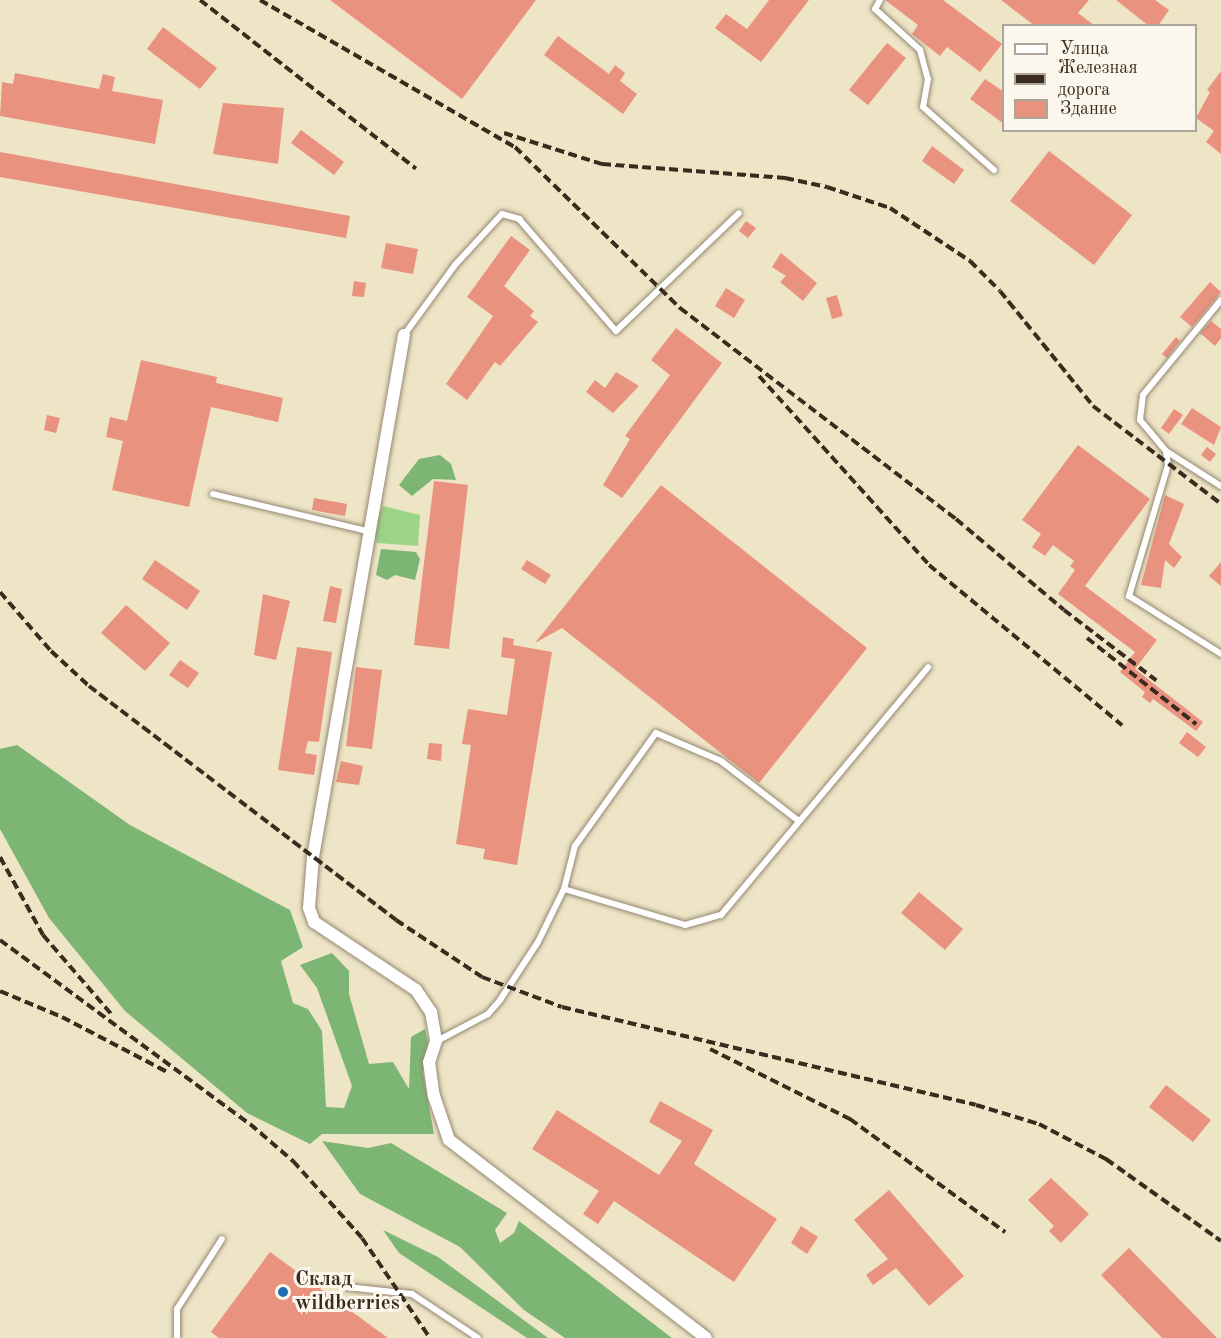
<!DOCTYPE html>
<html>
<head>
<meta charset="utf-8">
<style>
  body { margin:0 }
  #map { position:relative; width:1221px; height:1338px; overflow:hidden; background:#eee4c6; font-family:"Old Standard TT",serif }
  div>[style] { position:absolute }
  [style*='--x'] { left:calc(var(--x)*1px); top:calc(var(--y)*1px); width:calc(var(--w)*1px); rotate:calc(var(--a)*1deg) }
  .green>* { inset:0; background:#9cd587 }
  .forest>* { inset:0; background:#7db674 }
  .building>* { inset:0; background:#e9927f }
  .roads { filter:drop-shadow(0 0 2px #948772) drop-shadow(0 0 2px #948772) }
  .service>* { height:6px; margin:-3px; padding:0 3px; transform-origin:3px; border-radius:3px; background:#fff }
  .minor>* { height:12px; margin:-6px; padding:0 6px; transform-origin:6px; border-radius:6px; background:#fff }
  .rail>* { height:4px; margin-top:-2px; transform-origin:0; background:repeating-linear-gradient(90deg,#3b2a1e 0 9px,transparent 0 13.5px) }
  .dots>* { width:16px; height:16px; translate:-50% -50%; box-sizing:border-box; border:3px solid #fbf7ec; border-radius:50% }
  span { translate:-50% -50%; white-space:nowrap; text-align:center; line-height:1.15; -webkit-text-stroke:6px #fbf7ec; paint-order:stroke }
  .poi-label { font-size:21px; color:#3b2a1e; font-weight:700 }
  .left { translate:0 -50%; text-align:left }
  .legend { position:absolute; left:1002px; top:24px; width:195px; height:108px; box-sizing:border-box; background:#fbf7ec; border:2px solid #aea59a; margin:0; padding:8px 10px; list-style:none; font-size:18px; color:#3b2a1e }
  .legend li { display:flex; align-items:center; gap:12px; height:30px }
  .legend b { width:30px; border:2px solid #aea59a }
</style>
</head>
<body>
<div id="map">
  <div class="green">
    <div style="clip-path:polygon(383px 506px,420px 515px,418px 546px,377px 543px,372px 533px)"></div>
  </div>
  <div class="forest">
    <div style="clip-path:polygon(440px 455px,451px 464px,456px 480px,433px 479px,412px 496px,399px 485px,419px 459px)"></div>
    <div style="clip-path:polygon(381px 549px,416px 552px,420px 559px,415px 580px,395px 575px,387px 580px,376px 575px)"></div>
    <div style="clip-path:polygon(17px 745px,130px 825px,290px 910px,303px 947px,281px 961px,293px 1003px,308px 1009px,322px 1031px,326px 1107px,344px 1108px,352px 1086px,317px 988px,300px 965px,332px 953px,349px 971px,349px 994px,369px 1064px,393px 1062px,409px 1089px,411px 1037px,425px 1029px,429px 1049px,423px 1073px,434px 1134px,322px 1134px,310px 1144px,247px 1113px,125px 1011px,49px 918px,0 829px,0 749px)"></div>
    <div style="clip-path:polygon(322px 1141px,368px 1148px,391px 1143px,507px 1213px,495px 1230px,500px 1243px,514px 1233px,519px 1221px,672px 1338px,565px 1338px,524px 1310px,460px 1247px,360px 1194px)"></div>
    <div style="clip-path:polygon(383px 1230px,438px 1257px,548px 1338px,527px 1338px,399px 1253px)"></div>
  </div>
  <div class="building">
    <div style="clip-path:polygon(330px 0,536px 0,462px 99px)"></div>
    <div style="clip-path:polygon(769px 0,809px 0,761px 62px,715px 28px,726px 14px,747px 29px)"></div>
    <div style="clip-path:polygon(885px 0,943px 0,1002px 44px,980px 72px,947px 47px,940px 56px,912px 34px,918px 25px)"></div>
    <div style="clip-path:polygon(1001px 0,1089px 0,1078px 13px,1095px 26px,1035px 26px)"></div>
    <div style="clip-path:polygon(1116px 0,1155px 0,1169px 10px,1158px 26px,1149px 26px)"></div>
    <div style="clip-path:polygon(163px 27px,217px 68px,200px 89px,147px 49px)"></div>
    <div style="clip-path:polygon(558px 36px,609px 74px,615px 65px,625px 73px,620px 81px,637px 94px,623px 114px,544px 55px)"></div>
    <div style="clip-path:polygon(887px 43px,906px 58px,868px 105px,849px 90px)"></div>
    <div style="clip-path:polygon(1221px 71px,1221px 154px,1206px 142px,1214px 131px,1196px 118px,1210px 92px,1207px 90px)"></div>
    <div style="clip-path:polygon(15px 73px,99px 89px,103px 74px,115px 77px,112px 91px,163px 100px,155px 144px,0 116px,2px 82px,13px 84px)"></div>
    <div style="clip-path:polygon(985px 79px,1004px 92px,1004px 124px,970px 99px)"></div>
    <div style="clip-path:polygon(223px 103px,284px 108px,278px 164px,213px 154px)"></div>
    <div style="clip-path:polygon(301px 130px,344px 162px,334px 175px,291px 143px)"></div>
    <div style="clip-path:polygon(932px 146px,964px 170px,954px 184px,922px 161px)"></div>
    <div style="clip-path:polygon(1049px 151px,1132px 215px,1094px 265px,1010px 201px)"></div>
    <div style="clip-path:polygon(0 152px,350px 216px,346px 238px,0 177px)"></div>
    <div style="clip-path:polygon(746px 221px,756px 228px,748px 238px,739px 231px)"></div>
    <div style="clip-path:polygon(511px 236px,530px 250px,504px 286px,534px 311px,530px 316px,538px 322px,500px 366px,495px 362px,467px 400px,446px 384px,493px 316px,467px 297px)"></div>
    <div style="clip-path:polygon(386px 243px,418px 249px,413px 274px,381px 268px)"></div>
    <div style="clip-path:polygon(781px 253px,817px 283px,803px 301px,780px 282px,786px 276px,772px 267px)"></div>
    <div style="clip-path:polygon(354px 281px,366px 283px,364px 297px,352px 296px)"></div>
    <div style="clip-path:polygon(1210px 282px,1221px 292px,1192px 327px,1180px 317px)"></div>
    <div style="clip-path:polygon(726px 288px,745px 300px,734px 318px,715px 306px)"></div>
    <div style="clip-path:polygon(837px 295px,843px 316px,832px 319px,826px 298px)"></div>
    <div style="clip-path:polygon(1211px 321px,1221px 329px,1221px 338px,1215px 346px,1200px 333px)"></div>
    <div style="clip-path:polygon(676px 328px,722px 363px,622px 498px,603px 485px,630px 439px,625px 436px,670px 375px,651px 360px)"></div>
    <div style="clip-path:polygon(1176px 337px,1180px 341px,1167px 358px,1162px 354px)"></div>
    <div style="clip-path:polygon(141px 360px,217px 377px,216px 383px,283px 398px,278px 422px,211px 407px,189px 507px,112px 490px,123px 441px,106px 437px,110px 417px,127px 421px)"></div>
    <div style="clip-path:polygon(616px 372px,639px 386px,613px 413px,586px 392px,595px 380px,605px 388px)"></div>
    <div style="clip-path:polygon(1192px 408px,1221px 427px,1214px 445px,1181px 424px)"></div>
    <div style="clip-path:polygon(1174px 409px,1183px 415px,1169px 434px,1161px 428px)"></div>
    <div style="clip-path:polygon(47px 415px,60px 418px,56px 433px,44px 430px)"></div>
    <div style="clip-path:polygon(1078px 445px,1150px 499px,1085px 586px,1157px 640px,1135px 669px,1203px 722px,1196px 731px,1153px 699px,1150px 703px,1142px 697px,1145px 692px,1120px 672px,1135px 652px,1058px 594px,1075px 570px,1070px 566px,1074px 561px,1053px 545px,1045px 556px,1032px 547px,1041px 534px,1022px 520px)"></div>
    <div style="clip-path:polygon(1207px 447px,1216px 454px,1210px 462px,1201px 455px)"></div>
    <div style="clip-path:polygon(434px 481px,468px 485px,449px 649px,414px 645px)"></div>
    <div style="clip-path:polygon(661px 485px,867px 648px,759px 783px,562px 628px,535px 643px)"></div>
    <div style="clip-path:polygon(1165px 495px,1184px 504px,1169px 544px,1182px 557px,1174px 568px,1165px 560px,1161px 588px,1141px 585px)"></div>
    <div style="clip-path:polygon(314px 498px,347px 504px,345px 516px,312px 510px)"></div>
    <div style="clip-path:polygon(155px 560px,200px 591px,187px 610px,142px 579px)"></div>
    <div style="clip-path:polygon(527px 560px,551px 575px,545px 584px,521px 569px)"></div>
    <div style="clip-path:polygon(1221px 562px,1221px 586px,1209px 576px)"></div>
    <div style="clip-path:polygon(330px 586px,342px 589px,336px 623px,323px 621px)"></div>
    <div style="clip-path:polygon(263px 594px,290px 601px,276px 660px,254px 655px)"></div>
    <div style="clip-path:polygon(126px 605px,170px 643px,145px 671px,101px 633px)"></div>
    <div style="clip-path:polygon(503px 637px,514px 639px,513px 645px,552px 652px,517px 865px,483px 859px,485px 849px,456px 844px,471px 745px,462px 744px,468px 709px,507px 715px,515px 659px,501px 657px)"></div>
    <div style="clip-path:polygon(297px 647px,332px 652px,319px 742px,308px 741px,305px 753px,317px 755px,314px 775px,278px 770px)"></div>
    <div style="clip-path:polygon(180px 660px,199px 673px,188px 688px,169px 675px)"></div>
    <div style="clip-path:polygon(356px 667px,382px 670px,372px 749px,346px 746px)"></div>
    <div style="clip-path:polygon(1187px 732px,1206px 747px,1198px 757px,1179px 743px)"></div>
    <div style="clip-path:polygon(429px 743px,442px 744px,441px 761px,427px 759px)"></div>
    <div style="clip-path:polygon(341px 761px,363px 766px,359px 785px,336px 782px)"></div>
    <div style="clip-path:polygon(919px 892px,963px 929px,945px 950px,901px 913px)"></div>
    <div style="clip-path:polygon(1166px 1085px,1211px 1120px,1193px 1142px,1149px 1107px)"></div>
    <div style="clip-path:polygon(660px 1101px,713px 1130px,694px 1164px,777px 1219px,734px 1282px,614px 1201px,598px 1224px,583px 1214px,599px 1191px,532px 1149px,557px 1110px,659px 1175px,682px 1141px,649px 1122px)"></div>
    <div style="clip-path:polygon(1051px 1178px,1089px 1214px,1061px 1243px,1049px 1231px,1054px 1226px,1028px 1200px)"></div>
    <div style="clip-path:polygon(889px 1190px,964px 1276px,929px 1306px,896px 1268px,873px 1285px,866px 1275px,888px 1259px,854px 1220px)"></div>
    <div style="clip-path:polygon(801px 1226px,818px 1237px,807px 1254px,791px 1243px)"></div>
    <div style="clip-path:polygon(1129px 1248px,1217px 1338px,1162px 1338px,1101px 1275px)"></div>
    <div style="clip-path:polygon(270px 1252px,388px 1338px,219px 1338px,211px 1332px)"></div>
  </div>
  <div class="roads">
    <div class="service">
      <div style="--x:880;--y:0;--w:10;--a:119"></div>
      <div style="--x:875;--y:9;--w:61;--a:42.3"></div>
      <div style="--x:920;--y:50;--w:30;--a:75"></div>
      <div style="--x:928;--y:79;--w:28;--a:100"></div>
      <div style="--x:923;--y:107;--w:95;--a:41.6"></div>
      <div style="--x:1221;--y:300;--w:123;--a:129.4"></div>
      <div style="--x:1143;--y:395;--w:25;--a:97"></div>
      <div style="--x:1140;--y:420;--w:40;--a:50"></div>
      <div style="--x:1166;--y:451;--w:14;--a:82"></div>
      <div style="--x:1168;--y:465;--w:137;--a:106.6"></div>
      <div style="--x:1129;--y:596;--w:109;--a:32.2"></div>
      <div style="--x:404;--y:335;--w:87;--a:-53.9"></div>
      <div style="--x:455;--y:265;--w:69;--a:-47.3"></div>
      <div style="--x:502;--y:214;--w:18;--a:16"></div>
      <div style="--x:519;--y:219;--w:148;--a:49.1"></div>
      <div style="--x:616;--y:331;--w:170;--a:-43.8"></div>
      <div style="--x:1166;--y:451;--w:65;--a:32.5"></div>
      <div style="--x:213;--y:494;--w:158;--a:13.5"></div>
      <div style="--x:564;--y:889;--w:126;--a:16.6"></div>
      <div style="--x:685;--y:925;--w:37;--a:-16"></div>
      <div style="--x:721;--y:915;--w:323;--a:-50.1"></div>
      <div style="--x:437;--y:1041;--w:58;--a:-27.9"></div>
      <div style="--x:488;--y:1014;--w:18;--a:-49"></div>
      <div style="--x:500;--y:1000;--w:69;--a:-56.8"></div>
      <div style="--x:538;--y:942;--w:59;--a:-63.9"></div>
      <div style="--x:564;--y:889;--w:44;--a:-75.7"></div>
      <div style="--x:575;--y:846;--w:139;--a:-54.4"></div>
      <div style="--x:656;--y:733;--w:71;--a:23.3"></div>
      <div style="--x:721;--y:761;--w:98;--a:37.6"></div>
      <div style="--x:347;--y:1287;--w:65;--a:6.1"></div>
      <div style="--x:412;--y:1294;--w:79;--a:33.7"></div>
      <div style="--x:177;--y:1338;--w:29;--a:-90"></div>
      <div style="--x:177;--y:1309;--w:83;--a:-57.3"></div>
    </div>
    <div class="minor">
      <div style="--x:404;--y:335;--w:530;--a:99.89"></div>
      <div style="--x:313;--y:857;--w:51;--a:94.5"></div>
      <div style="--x:309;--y:908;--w:15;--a:70"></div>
      <div style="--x:314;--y:922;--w:123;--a:33.7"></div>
      <div style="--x:416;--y:990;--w:27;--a:56"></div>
      <div style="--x:431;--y:1012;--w:29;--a:80"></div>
      <div style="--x:436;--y:1041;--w:22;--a:108"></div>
      <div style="--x:429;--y:1062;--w:34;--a:82"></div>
      <div style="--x:434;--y:1096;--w:46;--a:71.2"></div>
      <div style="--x:449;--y:1140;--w:324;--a:37.6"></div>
    </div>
  </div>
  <div class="rail">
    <div style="--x:200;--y:0;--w:274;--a:38"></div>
    <div style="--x:260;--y:0;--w:294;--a:30"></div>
    <div style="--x:515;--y:147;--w:231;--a:44.3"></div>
    <div style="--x:680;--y:308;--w:347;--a:37.4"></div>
    <div style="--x:956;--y:519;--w:141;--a:40.1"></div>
    <div style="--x:1064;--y:610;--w:116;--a:37.3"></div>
    <div style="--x:504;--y:133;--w:103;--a:17.6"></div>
    <div style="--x:602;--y:164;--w:184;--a:4.4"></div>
    <div style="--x:785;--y:178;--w:43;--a:12.1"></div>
    <div style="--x:827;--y:187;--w:66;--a:18.4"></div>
    <div style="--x:890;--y:208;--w:96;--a:33.5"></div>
    <div style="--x:970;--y:261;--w:42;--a:45"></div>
    <div style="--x:1000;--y:291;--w:148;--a:51"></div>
    <div style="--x:1093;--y:406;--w:161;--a:37.4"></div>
    <div style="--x:759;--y:376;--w:254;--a:48"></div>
    <div style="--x:929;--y:565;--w:251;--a:39.7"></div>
    <div style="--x:0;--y:592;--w:78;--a:49.2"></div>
    <div style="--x:51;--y:651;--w:52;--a:42.6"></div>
    <div style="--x:89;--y:686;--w:386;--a:37.3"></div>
    <div style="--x:396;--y:920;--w:103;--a:33.5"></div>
    <div style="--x:482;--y:977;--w:85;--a:20.6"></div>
    <div style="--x:562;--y:1007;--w:425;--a:13.3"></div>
    <div style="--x:976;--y:1105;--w:66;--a:16.8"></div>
    <div style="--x:1039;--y:1124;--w:76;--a:27.6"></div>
    <div style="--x:1106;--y:1159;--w:141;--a:35.5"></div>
    <div style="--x:1087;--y:638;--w:139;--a:38.3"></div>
    <div style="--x:0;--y:857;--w:89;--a:61.1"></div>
    <div style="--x:43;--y:935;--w:106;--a:49.2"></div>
    <div style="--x:0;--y:940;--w:310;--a:36.4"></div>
    <div style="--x:250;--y:1124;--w:57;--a:40.7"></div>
    <div style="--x:293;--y:1161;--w:103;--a:48.1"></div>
    <div style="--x:362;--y:1238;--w:121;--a:55.8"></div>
    <div style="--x:0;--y:991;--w:67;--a:22.8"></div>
    <div style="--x:62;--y:1017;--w:119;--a:27.6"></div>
    <div style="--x:710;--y:1049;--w:157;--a:26.6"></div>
    <div style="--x:850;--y:1119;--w:192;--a:36.1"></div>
  </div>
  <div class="dots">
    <div style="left:283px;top:1292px;background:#1f6fb2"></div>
  </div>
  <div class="poi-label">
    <span class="left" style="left:295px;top:1292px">Склад<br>wildberries</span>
  </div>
  <ul class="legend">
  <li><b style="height:8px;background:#fff"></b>Улица</li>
  <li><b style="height:8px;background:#3b2a1e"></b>Железная дорога</li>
  <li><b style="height:16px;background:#e9927f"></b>Здание</li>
  </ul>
</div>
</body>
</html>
